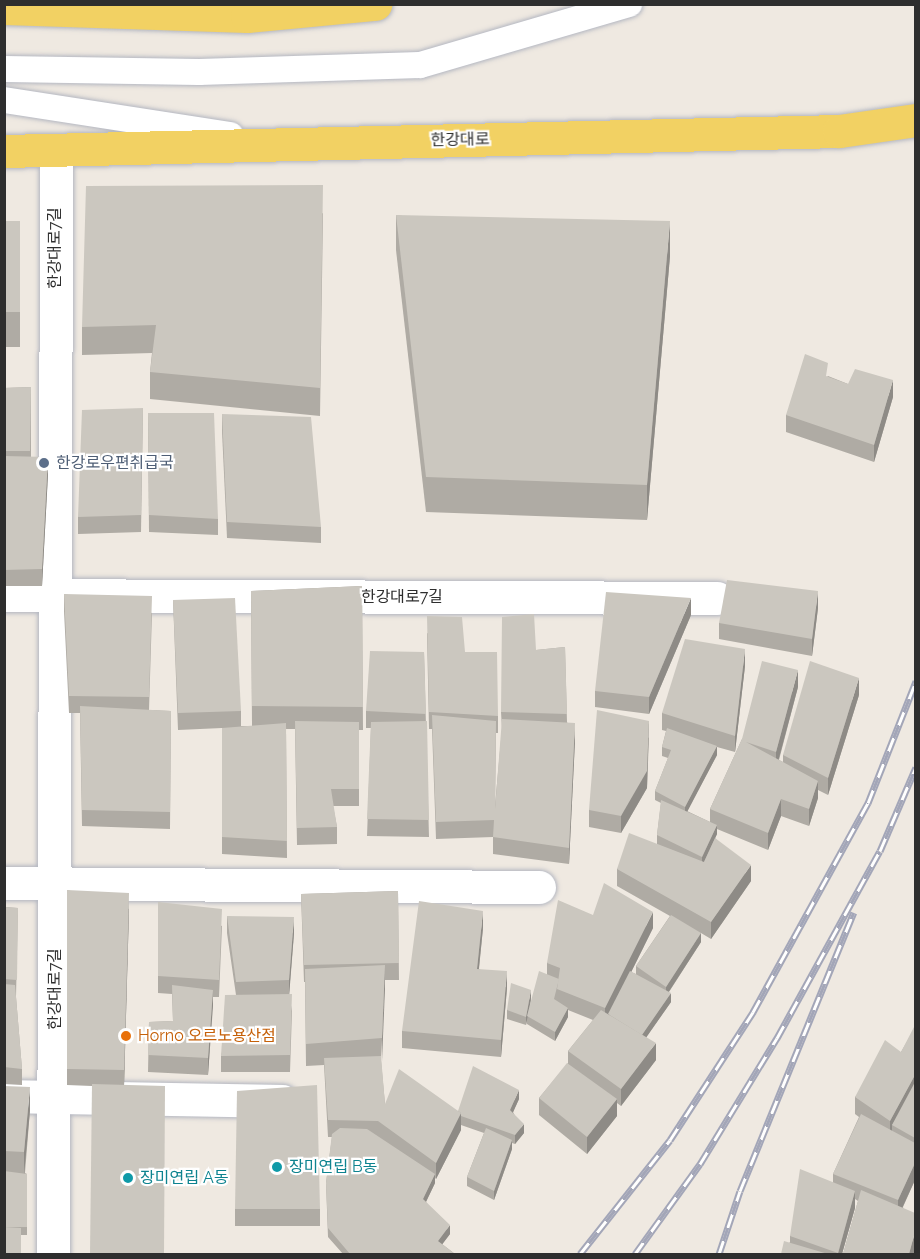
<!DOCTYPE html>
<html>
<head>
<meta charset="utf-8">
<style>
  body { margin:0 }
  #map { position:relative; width:920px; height:1259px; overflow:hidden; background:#efe9e1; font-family:Raleway,"Noto Sans KR",sans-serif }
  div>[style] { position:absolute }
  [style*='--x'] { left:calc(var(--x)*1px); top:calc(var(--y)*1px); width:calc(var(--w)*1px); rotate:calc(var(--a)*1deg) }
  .roads { filter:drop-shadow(0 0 2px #b4b7c1) drop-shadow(0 0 2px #b4b7c1) }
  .service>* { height:26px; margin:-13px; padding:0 13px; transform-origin:13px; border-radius:13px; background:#fff }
  .minor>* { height:33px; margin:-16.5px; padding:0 16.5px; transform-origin:16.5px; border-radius:16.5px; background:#fff }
  .primary>* { height:33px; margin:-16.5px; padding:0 16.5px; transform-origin:16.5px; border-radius:16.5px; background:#f2d163 }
  .rail>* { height:7px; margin-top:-3.5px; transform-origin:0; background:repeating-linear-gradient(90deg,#fff 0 14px,#a3a6b8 0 28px); box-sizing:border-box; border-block:2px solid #a3a6b8 }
  .wall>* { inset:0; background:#afaba4 }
  .shaded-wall>* { inset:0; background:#8e8b86 }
  .building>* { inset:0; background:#cbc7bf }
  .dots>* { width:16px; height:16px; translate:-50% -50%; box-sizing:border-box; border:3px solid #fff; border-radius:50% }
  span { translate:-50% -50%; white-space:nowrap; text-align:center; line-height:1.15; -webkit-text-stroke:4.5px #fff; paint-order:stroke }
  .street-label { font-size:16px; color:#2e2e2e }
  .service-label { font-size:16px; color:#4e5e75 }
  .left { translate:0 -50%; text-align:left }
  .food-label { font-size:16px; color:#c56008 }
  .culture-label { font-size:16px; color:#0d838f }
  .frame { position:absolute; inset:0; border:6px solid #2e2e2e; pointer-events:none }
</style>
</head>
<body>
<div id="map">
  <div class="roads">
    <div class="service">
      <div style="--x:4;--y:69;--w:195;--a:0.9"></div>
      <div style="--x:199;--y:72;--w:221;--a:-1.8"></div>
      <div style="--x:420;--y:65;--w:218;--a:-16.3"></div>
      <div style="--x:4;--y:100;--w:229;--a:8.8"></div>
    </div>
    <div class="minor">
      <div style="--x:4;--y:595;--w:713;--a:0.24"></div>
      <div style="--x:4;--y:883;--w:535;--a:0.43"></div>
      <div style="--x:4;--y:1096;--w:278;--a:1"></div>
      <div style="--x:53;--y:1254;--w:1102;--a:-89.84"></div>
    </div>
    <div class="primary">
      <div style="--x:4;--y:8;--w:243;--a:1.9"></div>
      <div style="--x:247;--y:16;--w:129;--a:-5.4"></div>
      <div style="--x:4;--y:151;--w:835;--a:-1.37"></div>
      <div style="--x:839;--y:131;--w:78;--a:-8.1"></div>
    </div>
  </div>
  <div class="rail">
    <div style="--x:580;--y:1254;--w:145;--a:-51.7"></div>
    <div style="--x:670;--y:1140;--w:153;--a:-57"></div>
    <div style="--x:753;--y:1012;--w:239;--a:-61.2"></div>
    <div style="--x:868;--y:803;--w:131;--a:-68.5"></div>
    <div style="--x:635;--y:1254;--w:111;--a:-54.2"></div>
    <div style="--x:700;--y:1164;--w:148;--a:-58.6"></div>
    <div style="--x:777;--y:1038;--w:213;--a:-61.2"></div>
    <div style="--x:880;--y:851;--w:91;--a:-66.8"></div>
    <div style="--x:719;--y:1254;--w:66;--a:-71.6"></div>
    <div style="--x:740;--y:1191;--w:301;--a:-67.8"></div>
  </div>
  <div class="wall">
    <div style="clip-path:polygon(323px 213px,320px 416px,150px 399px,150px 372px,152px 353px,82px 355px,82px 327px)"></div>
    <div style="clip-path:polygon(396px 215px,670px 256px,647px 520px,426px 512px,396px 250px)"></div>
    <div style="clip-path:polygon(4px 221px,20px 221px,20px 347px,4px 347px)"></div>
    <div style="clip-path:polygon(828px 376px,848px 384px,893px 397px,874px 462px,786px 432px,786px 415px)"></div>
    <div style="clip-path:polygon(31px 387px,31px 457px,48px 474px,42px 586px,4px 586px,4px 388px)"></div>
    <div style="clip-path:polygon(143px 408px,141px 532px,78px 534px,78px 517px)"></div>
    <div style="clip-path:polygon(148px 413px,218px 519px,218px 535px,149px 532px)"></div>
    <div style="clip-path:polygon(222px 414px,321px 527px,321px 543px,227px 538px,222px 431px)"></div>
    <div style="clip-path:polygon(362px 586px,363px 730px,359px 730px,359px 806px,333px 806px,337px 827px,337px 844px,297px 845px,295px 729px,286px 729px,287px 858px,222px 854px,222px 728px,178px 730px,173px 600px,241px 711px,241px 726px,252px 726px,251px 591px)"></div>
    <div style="clip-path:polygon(64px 594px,152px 613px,149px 710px,171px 711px,170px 829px,82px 826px,80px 713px,69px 713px,64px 611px)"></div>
    <div style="clip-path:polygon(818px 608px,812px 656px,719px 639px,719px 623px)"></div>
    <div style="clip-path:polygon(691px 615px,649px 714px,595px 707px,595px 691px)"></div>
    <div style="clip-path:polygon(427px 633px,465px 652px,498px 716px,498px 733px,496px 733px,495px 805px,502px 729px,501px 712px,536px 650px,565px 647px,567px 722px,575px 740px,569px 864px,493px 854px,493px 837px,436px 839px,432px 729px,429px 729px)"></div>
    <div style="clip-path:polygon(424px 652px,429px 837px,367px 836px,371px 728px,366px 728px,366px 711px)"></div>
    <div style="clip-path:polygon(745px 666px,735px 752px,717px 747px,717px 755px,687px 811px,710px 822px,710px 809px,742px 739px,798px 687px,779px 760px,783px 762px,783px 755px,859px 695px,828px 795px,818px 790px,818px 798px,809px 826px,781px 816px,768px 850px,717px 829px,717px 834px,715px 838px,751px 881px,711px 939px,701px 933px,701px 942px,669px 992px,671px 1002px,646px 1037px,656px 1060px,621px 1106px,617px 1103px,617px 1116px,587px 1154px,539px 1115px,539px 1098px,568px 1063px,568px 1051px,593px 1020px,568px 1010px,568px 1017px,555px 1041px,527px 1024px,527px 1019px,526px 1025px,507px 1019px,507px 1010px,531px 999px,530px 1007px,547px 974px,547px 963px,593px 915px,653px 928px,631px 972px,636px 974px,636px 966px,670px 916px,617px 886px,617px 869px,657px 844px,657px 835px,661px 803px,655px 800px,655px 791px,668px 758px,662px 756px,662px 747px,666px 731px,662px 730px,662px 713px)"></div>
    <div style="clip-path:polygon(649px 737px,647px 788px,621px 833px,589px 827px,589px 810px)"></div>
    <div style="clip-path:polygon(67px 890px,129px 909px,124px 1085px,92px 1086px,67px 1085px)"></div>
    <div style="clip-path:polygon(398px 891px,399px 980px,385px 980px,381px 1061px,385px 1104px,458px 1111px,519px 1099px,513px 1112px,524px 1133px,515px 1144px,512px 1143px,512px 1149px,494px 1200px,467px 1186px,467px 1177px,484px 1133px,461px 1125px,461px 1130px,436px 1179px,435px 1178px,435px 1183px,426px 1202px,450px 1234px,442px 1244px,455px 1254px,343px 1254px,328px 1237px,326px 1183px,332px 1137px,328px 1137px,324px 1065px,306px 1066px,305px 982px,304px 982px,301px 894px)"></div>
    <div style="clip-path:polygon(158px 902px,222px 926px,219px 997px,213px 997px,208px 1075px,148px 1072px,149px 1022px,173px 1021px,172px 994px,158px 993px)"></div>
    <div style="clip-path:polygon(4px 907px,18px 908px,16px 997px,22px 1069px,22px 1085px,4px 1084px)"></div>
    <div style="clip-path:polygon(227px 916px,294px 933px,289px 994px,292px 1011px,290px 1072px,221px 1072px,221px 1056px,236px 995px,227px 933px)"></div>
    <div style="clip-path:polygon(483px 928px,479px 969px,507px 988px,501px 1057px,402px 1048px,402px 1031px)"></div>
    <div style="clip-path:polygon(915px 1028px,915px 1180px,903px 1207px,915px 1249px,914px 1254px,843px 1254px,858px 1201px,855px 1199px,855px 1208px,842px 1254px,781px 1254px,790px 1242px,790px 1236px,833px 1182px,833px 1174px,859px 1117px,855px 1114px,855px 1097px,901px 1052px)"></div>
    <div style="clip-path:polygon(4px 1086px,30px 1110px,25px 1173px,27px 1174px,27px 1235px,21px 1235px,4px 1254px)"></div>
    <div style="clip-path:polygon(235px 1209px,320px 1209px,320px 1226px,235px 1226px)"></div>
  </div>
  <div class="shaded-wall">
    <div style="clip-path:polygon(670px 221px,670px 256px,647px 520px,647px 485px)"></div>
    <div style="clip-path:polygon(893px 380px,893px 397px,874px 462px,874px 445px)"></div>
    <div style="clip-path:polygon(48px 457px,48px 474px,42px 586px,42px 569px)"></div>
    <div style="clip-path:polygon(818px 591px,818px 608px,812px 656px,812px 639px)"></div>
    <div style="clip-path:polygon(691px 598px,691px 615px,649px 714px,649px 697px)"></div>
    <div style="clip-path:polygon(745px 649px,745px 666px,735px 752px,735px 736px)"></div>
    <div style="clip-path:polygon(798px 670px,798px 687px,776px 769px,776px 752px)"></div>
    <div style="clip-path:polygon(859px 678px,859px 695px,828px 795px,828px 778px)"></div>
    <div style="clip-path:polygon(649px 721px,647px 788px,621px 833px,621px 816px)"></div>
    <div style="clip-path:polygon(575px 723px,575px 740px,569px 864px,569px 848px)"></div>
    <div style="clip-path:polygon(717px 746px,717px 755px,685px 816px,685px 807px)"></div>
    <div style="clip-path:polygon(818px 781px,818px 798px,809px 826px,809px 809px)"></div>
    <div style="clip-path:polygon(781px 799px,781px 816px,768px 850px,768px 833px)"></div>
    <div style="clip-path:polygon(717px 825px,717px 834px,702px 866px,702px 857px)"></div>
    <div style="clip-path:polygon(751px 865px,751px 881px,711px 939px,711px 922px)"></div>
    <div style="clip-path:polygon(129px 893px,129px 909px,124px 1087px,124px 1070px)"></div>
    <div style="clip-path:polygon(483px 911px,483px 928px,477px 986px,477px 969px)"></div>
    <div style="clip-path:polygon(653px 912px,653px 928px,605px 1025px,605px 1008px)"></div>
    <div style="clip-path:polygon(294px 917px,294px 933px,289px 997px,289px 980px)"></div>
    <div style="clip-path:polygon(701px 933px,701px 942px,666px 996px,666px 987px)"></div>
    <div style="clip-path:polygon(385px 965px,385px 988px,382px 1061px,382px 1038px)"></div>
    <div style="clip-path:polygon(507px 971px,507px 988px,501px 1057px,501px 1040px)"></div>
    <div style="clip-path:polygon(213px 990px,213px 1006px,208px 1075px,208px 1058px)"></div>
    <div style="clip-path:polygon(531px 990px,531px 999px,526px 1025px,526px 1017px)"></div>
    <div style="clip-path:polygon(671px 993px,671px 1002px,641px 1045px,641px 1036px)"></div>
    <div style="clip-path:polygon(568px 1008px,568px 1017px,555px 1041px,555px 1032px)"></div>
    <div style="clip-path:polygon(656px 1043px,656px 1060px,621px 1106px,621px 1089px)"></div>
    <div style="clip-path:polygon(915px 1075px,915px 1092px,892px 1125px,892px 1133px,890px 1138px,890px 1121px)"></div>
    <div style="clip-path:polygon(30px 1087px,30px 1110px,24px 1175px,24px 1152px)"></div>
    <div style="clip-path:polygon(519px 1090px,519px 1099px,510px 1119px,510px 1110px)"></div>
    <div style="clip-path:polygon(617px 1099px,617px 1116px,587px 1154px,587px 1137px)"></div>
    <div style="clip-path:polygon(461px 1113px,461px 1130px,436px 1179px,436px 1163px)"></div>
    <div style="clip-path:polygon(524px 1124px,524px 1133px,515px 1144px,515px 1135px)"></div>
    <div style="clip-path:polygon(512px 1140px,512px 1149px,494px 1200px,494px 1191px)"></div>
    <div style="clip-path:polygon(915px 1163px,915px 1180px,898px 1217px,898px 1200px)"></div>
    <div style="clip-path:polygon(435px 1174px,435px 1183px,423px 1208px,423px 1199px)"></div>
    <div style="clip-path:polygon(855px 1191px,855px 1208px,842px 1254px,838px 1254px)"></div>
    <div style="clip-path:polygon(450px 1225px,450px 1234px,438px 1250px,438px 1241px)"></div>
    <div style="clip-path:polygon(915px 1232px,915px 1249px,914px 1254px,909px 1254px)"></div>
  </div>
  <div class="building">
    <div style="clip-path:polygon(323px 185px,320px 388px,150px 372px,156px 325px,82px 327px,86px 186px)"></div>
    <div style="clip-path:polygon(396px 215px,670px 221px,647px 485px,426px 477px)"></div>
    <div style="clip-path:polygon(4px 221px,20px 221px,20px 312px,4px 312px)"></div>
    <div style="clip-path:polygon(805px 354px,828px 363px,826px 376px,848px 384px,855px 369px,893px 380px,874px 445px,786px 415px)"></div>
    <div style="clip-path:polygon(31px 387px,30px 451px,4px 451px,4px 388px)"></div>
    <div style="clip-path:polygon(143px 408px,141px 515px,78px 517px,82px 410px)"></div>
    <div style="clip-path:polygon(148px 413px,214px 413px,218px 519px,149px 515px)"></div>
    <div style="clip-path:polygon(222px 414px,311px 417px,321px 527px,227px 522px)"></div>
    <div style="clip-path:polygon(4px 456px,48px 457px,42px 569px,4px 570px)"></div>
    <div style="clip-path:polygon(727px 580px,818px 591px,812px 639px,719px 623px)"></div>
    <div style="clip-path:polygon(362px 586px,363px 707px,252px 706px,251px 591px)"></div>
    <div style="clip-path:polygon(606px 592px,691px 598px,649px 697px,595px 691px)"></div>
    <div style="clip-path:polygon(64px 594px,152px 596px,149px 697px,69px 696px)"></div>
    <div style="clip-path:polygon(235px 598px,241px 711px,178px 713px,173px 600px)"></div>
    <div style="clip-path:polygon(534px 614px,536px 650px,565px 647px,567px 714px,501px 712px,502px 617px)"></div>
    <div style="clip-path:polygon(427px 616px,462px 617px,465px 652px,497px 652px,498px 716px,429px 712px)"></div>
    <div style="clip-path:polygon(685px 639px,745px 649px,735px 736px,662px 713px)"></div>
    <div style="clip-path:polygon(370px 651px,424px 652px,426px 714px,366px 711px)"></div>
    <div style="clip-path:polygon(762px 661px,798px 670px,776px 752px,746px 742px,818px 781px,809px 809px,781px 799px,768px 833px,710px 809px,742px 739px)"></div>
    <div style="clip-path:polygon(810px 661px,859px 678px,828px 778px,783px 755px)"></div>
    <div style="clip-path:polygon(80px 706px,171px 711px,170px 812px,82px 810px)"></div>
    <div style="clip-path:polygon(597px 710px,649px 721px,647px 771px,621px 816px,589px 810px)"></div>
    <div style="clip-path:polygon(432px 715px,496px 721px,495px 809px,502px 719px,575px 723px,569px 848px,493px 837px,494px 820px,436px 822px)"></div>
    <div style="clip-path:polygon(295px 721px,359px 722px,359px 789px,331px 789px,337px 827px,297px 828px)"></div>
    <div style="clip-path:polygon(427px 721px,429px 820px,367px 819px,371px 722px)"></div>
    <div style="clip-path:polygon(286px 723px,287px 841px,222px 837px,222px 728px)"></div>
    <div style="clip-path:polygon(667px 728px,717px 746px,685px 807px,655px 791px,671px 750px,662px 747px)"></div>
    <div style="clip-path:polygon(661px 800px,717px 825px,702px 857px,657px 835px)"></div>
    <div style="clip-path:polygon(629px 833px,704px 862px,715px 838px,751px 865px,711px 922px,617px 869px)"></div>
    <div style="clip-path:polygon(604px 883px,653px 912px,605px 1008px,557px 989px,560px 968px,547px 963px,558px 900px,593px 915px)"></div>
    <div style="clip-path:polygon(67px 890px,129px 893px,124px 1070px,67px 1069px)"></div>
    <div style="clip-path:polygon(398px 891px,399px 963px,304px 965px,301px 894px)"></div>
    <div style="clip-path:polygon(419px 901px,483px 911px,477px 969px,507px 971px,501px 1040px,402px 1031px)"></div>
    <div style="clip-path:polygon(158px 902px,222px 909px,219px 980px,158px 976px)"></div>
    <div style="clip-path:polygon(4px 907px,18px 908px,17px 980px,4px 979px)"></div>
    <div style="clip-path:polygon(671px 915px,701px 933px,666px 987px,636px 966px)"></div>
    <div style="clip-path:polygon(227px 916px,294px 917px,289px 980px,236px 982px)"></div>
    <div style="clip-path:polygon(385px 965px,382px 1038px,306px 1044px,305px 969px)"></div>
    <div style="clip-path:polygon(539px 971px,559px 979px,554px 999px,568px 1008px,555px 1032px,527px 1016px)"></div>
    <div style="clip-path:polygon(630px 971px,671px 993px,642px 1035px,608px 1014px)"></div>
    <div style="clip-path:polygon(511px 983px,531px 990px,526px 1017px,507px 1010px)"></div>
    <div style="clip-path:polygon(4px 984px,15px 985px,22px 1069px,4px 1067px)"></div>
    <div style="clip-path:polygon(172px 985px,213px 990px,208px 1058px,148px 1055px,149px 1022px,173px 1021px)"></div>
    <div style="clip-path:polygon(292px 994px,290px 1055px,221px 1056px,225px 995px)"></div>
    <div style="clip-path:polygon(601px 1010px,656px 1043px,621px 1089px,568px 1051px)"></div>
    <div style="clip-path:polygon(914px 1027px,915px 1028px,915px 1075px,890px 1121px,855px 1097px,885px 1040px,901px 1052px)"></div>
    <div style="clip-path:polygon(381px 1056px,385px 1104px,399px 1069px,461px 1113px,436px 1163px,378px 1121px,328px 1120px,324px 1058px)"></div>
    <div style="clip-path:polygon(567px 1063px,617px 1099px,587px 1137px,539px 1098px)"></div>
    <div style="clip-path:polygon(473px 1066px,519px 1090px,510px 1110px,524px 1124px,515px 1135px,461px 1116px,461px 1113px,458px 1111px)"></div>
    <div style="clip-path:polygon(915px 1082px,915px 1138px,892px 1125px)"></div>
    <div style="clip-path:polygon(92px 1084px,165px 1086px,164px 1254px,90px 1254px)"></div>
    <div style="clip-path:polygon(317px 1085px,320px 1209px,235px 1209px,237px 1091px)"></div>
    <div style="clip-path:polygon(4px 1086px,30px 1087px,24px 1152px,4px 1151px)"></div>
    <div style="clip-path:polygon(861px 1114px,915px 1143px,915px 1163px,898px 1200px,833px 1174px)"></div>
    <div style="clip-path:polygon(340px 1128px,367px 1129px,435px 1174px,423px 1199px,450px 1225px,438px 1241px,455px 1254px,350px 1254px,328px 1228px,326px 1183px,332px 1134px)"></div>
    <div style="clip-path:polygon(486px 1128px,512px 1140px,494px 1191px,467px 1177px)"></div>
    <div style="clip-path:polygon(800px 1169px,855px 1191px,838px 1253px,790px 1236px)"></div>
    <div style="clip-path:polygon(4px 1171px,27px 1174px,27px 1227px,4px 1227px)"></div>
    <div style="clip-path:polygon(861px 1190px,915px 1213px,915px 1232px,909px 1254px,843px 1254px)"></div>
    <div style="clip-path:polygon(4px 1227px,21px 1228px,21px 1254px,4px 1254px)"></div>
    <div style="clip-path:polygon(784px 1241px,828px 1254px,781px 1254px)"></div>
  </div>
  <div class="dots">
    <div style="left:44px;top:463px;background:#5c6f8a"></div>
    <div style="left:126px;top:1036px;background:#e8710a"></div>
    <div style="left:277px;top:1167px;background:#0f9aa8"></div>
    <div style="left:128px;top:1178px;background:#0f9aa8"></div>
  </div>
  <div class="street-label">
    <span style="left:460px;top:140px;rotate:-1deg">한강대로</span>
    <span style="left:55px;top:248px;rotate:-90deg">한강대로7길</span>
    <span style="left:402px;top:597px">한강대로7길</span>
    <span style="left:55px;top:989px;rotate:-90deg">한강대로7길</span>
  </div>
  <div class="service-label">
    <span class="left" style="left:56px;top:463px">한강로우편취급국</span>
  </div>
  <div class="food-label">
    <span class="left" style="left:138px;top:1036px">Horno 오르노용산점</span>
  </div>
  <div class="culture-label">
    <span class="left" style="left:289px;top:1167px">장미연립 B동</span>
    <span class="left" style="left:140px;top:1178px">장미연립 A동</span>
  </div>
  <div class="frame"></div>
</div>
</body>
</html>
